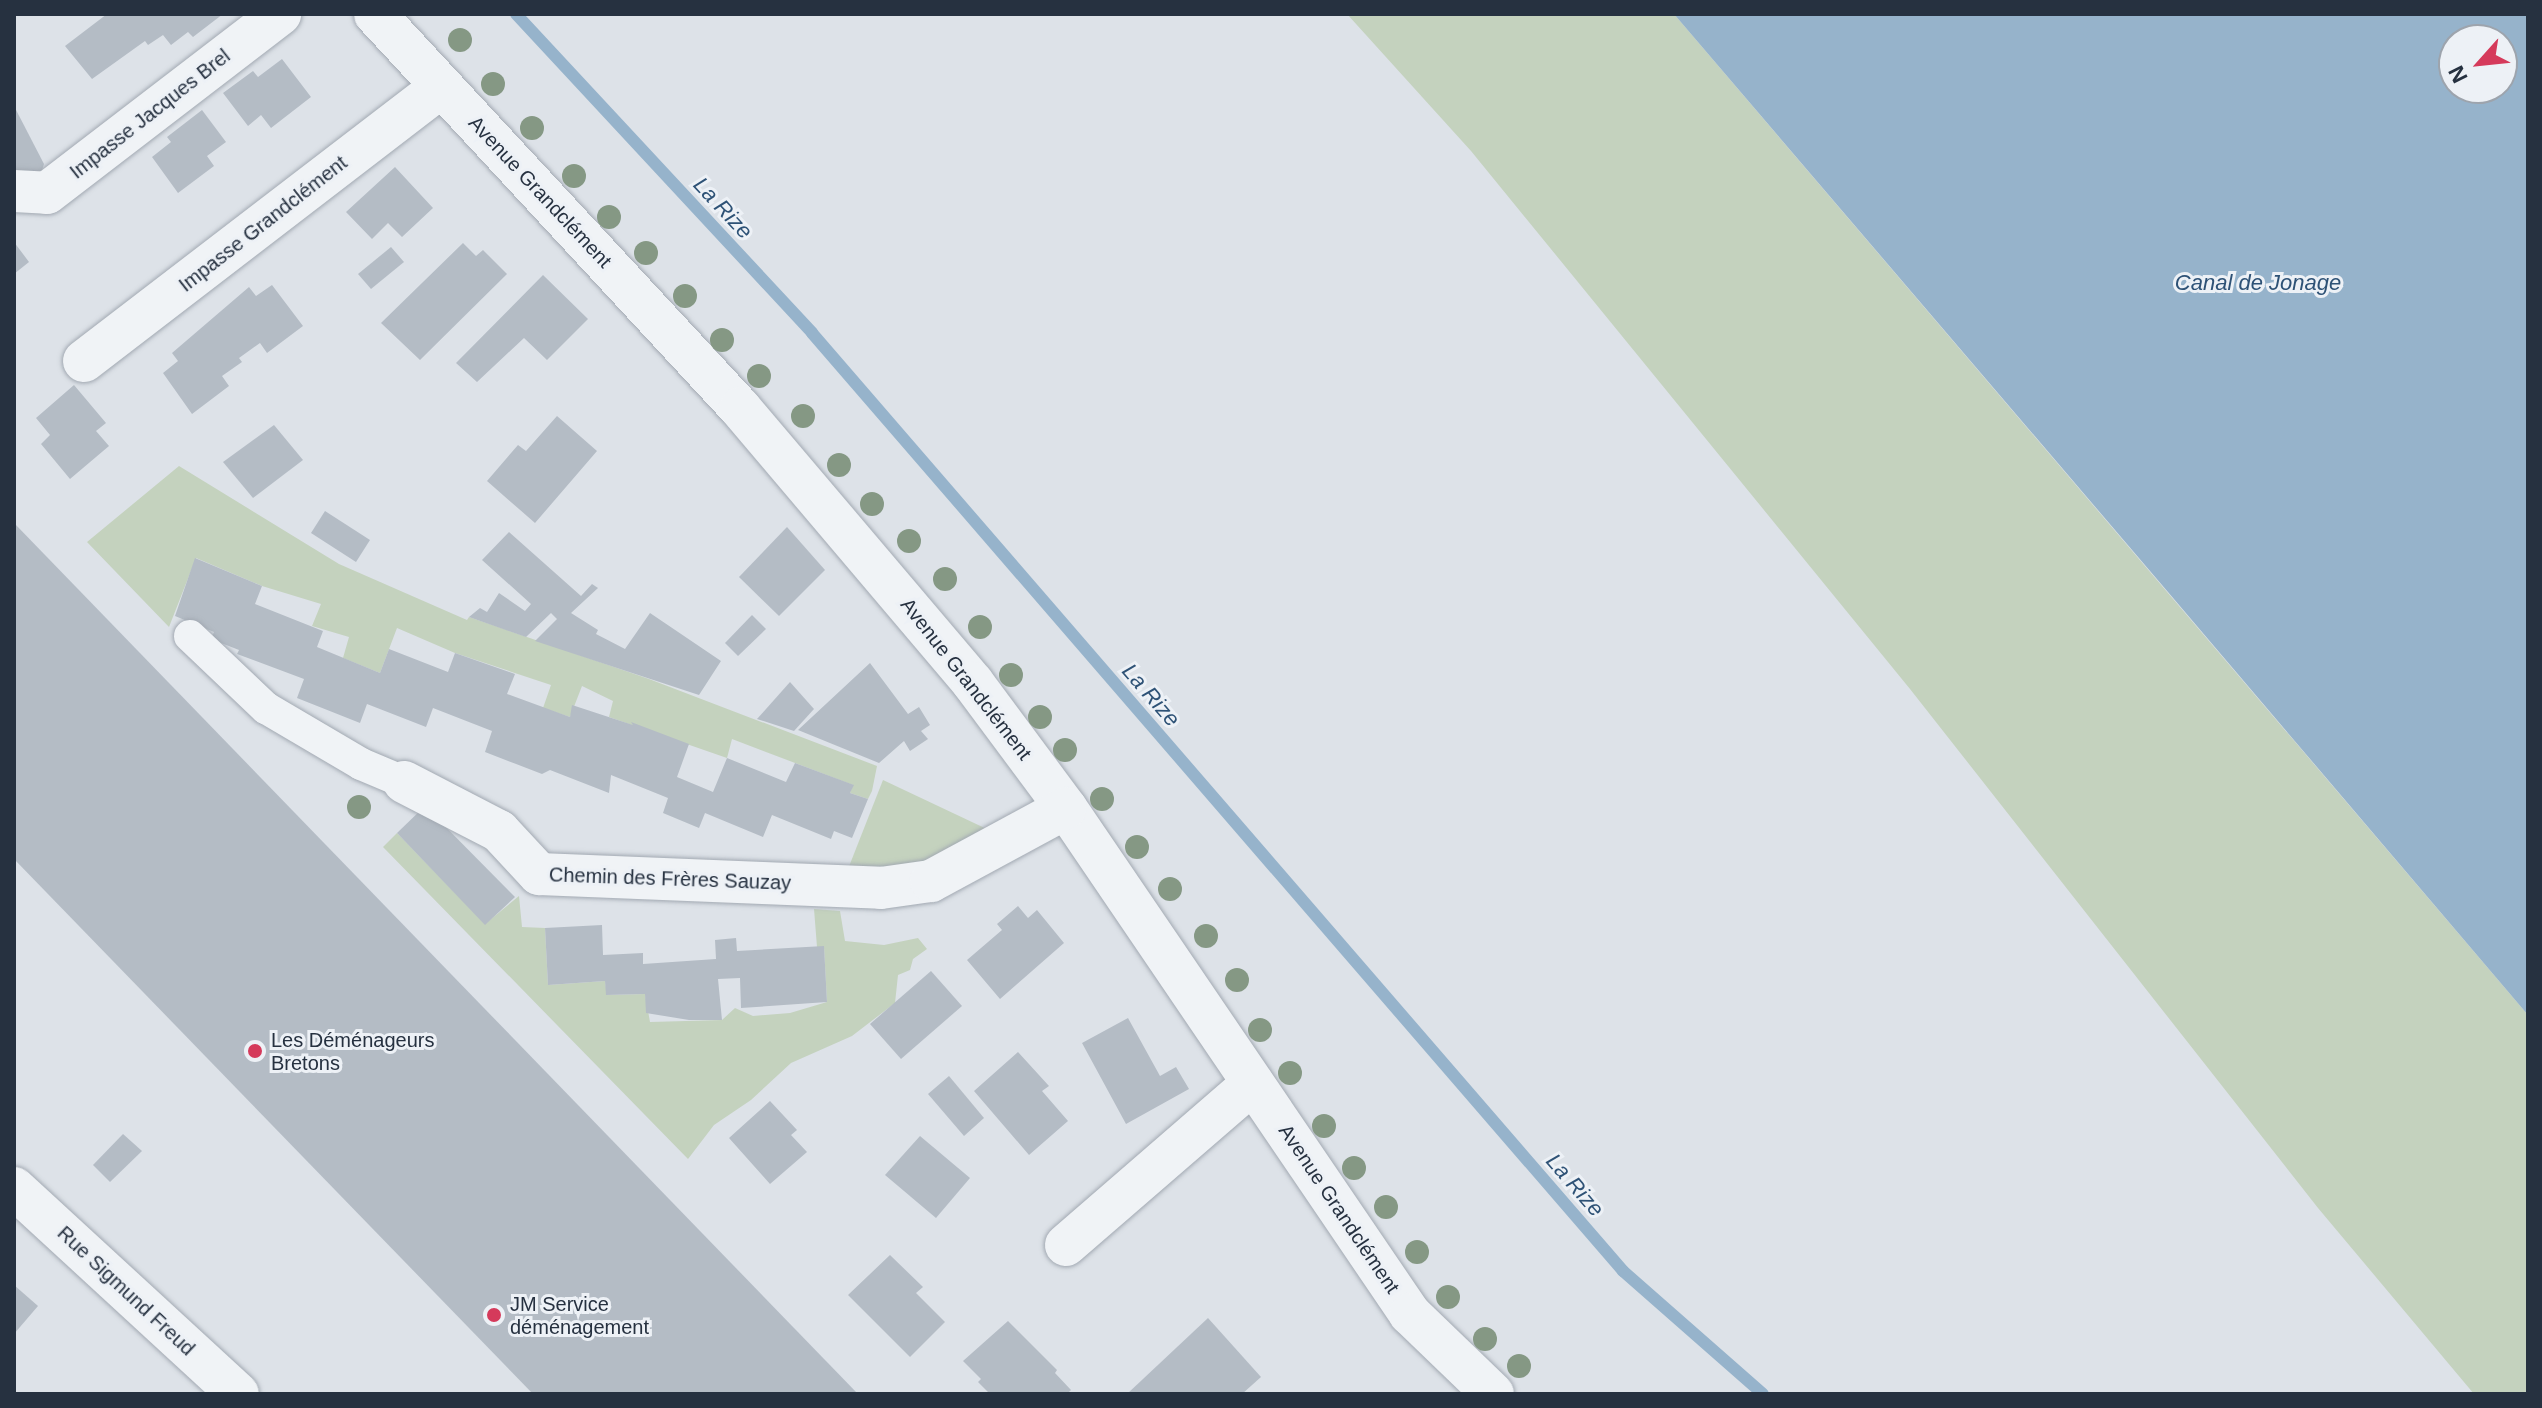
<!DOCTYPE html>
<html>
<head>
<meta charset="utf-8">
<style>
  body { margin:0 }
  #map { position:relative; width:2542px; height:1408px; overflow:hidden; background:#dde2e8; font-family:Arial,sans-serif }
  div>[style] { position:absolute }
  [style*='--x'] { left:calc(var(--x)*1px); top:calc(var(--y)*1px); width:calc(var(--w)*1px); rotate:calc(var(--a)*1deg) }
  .green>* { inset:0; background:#c4d2be }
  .water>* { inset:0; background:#96b3cb }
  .stream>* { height:12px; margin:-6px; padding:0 6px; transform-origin:6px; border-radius:6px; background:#96b3cb }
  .building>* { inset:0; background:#b4bcc5 }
  .roads { filter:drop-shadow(0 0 2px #a2a9b2) drop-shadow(0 0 2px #a2a9b2) }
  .pedestrian>* { height:32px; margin:-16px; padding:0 16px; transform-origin:16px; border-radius:16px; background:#f0f3f6 }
  .minor>* { height:42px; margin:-21px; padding:0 21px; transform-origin:21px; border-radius:21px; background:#f0f3f6 }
  .trees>* { width:24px; height:24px; margin:-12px; border-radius:50%; background:#859884 }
  .dots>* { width:22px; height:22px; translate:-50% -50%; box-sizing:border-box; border:4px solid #edf1f6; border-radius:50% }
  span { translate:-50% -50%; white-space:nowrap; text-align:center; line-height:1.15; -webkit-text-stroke:6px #edf1f6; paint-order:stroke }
  .street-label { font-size:20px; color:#263140 }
  .poi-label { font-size:20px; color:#263140 }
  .left { translate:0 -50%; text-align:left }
  .water-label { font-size:22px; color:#2e5276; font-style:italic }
  .frame { position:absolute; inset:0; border:16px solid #263140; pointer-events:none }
  .north { position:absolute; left:2438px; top:24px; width:80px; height:80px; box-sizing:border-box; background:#edf1f6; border:2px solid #9da4ad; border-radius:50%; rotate:243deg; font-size:22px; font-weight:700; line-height:32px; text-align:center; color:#263140 }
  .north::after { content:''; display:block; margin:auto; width:28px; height:36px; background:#d53a5b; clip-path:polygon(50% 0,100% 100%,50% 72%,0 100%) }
</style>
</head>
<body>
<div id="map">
  <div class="green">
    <div style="clip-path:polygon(1347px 14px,1674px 14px,2528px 1015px,2528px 1394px,2474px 1394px,2318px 1208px,1910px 689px,1471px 151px)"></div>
    <div style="clip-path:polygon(179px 466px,339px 564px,467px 620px,469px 617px,649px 679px,877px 766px,872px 791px,868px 799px,850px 793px,853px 785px,732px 739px,727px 758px,609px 717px,613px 701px,582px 686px,570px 717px,543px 708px,551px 685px,455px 653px,397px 628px,380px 673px,343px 658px,349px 637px,312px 626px,321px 604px,262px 586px,196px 558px,169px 627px,87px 542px)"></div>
    <div style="clip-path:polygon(883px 780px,991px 831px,928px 866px,848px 869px)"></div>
    <div style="clip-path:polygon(397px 833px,485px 924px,519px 896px,522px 927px,545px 928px,548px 985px,605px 981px,607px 995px,645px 994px,650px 1022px,722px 1020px,735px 1008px,753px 1016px,790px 1013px,827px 1002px,824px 947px,817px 947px,814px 909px,840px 911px,845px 941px,884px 945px,918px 938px,927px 949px,913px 959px,910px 970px,898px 975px,895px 1003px,852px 1036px,791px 1063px,751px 1100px,714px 1125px,688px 1159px,383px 847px)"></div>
  </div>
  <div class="water">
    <div style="clip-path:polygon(evenodd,1674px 14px,2528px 14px,2528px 1015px,2168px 592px,1674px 14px,2454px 40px,2502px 40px,2502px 88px,2454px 88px,2454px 40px)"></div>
  </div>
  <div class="stream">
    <div style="--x:516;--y:14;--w:435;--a:47.1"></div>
    <div style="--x:812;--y:333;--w:1240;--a:49.15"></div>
    <div style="--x:1623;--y:1271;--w:186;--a:41.3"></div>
  </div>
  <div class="building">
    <div style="clip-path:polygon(107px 14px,127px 16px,223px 14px,193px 37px,188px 32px,171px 45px,163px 35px,148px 45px,145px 41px,92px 79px,65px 46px)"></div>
    <div style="clip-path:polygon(282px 59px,311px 97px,271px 128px,261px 115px,248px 126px,223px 93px,253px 71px,258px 77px)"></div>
    <div style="clip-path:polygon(14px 106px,44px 164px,42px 170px,24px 180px,14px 170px)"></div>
    <div style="clip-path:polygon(202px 110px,226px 142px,207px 156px,214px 166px,178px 193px,152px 157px,171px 142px,167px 137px)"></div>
    <div style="clip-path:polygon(395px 167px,433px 208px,402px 237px,388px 223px,372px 239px,346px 212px)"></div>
    <div style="clip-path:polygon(14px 242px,29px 262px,14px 274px)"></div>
    <div style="clip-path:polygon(463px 243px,476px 256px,483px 250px,507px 274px,420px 360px,381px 323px)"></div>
    <div style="clip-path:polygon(391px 247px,404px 262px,371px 289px,358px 274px)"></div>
    <div style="clip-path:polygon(543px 275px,588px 319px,547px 360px,524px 338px,477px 382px,456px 363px)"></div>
    <div style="clip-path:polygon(272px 285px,303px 326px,267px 353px,260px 343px,239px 358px,242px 362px,222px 376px,229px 386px,192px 414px,163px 373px,178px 361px,172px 353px,249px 287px,256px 296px)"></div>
    <div style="clip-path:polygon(74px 385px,106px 423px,96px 431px,109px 446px,70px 479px,41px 444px,50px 435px,36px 418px)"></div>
    <div style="clip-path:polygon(557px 416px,597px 451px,535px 523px,487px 481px,518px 445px,526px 451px)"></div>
    <div style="clip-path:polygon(274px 425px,303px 460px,253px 498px,223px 462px)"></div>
    <div style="clip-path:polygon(325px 511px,370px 540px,356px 562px,311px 533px)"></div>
    <div style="clip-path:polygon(14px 523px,858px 1394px,533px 1394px,14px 859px)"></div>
    <div style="clip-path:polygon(787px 527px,825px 570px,779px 616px,739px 577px)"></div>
    <div style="clip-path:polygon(509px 532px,581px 596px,592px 584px,598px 588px,571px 613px,598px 630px,596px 634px,625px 649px,650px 613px,721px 661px,699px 695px,535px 641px,557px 619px,551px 613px,526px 637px,469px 617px,480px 608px,487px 612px,499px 593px,525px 611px,531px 604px,482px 560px)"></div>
    <div style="clip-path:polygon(195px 558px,262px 586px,255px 604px,323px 631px,317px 647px,380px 673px,389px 649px,448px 672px,455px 653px,515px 674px,507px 694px,570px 717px,572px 705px,633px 725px,631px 722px,689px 744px,677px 777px,713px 792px,727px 758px,786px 782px,795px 763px,854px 785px,850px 793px,868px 799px,852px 838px,834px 831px,831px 839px,772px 815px,763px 837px,705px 813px,699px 828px,663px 813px,668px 798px,611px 775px,609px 793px,550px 770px,542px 774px,485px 752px,492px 731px,433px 708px,426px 727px,367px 704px,360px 723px,297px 698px,304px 679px,237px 654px,239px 650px,211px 639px,214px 632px,175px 616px)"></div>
    <div style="clip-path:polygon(752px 615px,766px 629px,738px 656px,725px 643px)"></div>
    <div style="clip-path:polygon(870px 663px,908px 714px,919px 707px,930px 725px,921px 731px,928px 739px,910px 751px,904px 741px,879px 763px,798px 730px)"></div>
    <div style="clip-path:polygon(790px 682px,814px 709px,794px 731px,757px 719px)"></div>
    <div style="clip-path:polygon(425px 806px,515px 897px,485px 925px,397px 833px)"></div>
    <div style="clip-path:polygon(1018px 906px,1028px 918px,1037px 910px,1064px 943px,1000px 999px,967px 960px,1002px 930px,997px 924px)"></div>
    <div style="clip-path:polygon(602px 925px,603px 955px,643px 953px,643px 964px,716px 959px,715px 940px,736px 938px,737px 951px,824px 946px,827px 1002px,741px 1008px,740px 978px,718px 979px,722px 1020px,689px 1020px,646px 1013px,645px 994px,606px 995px,605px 981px,548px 985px,545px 928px)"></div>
    <div style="clip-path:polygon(931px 971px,962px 1006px,901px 1059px,870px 1024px)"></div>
    <div style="clip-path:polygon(1128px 1018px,1160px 1076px,1176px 1067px,1189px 1089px,1126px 1124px,1082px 1043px)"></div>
    <div style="clip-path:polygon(1018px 1052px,1049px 1086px,1042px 1091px,1068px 1121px,1029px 1155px,974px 1091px)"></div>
    <div style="clip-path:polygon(949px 1076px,984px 1118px,964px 1136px,928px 1094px)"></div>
    <div style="clip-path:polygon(770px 1101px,797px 1130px,791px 1135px,807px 1152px,770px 1184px,729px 1138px)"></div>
    <div style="clip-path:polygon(123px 1134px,142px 1151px,110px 1182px,93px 1165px)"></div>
    <div style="clip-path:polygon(920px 1136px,970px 1178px,936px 1218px,885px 1175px)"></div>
    <div style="clip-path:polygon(890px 1255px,923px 1287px,916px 1293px,945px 1322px,910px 1357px,848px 1295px)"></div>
    <div style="clip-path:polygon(14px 1285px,38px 1306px,14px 1334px)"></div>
    <div style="clip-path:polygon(1208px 1318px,1261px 1377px,1242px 1394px,1127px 1394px)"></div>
    <div style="clip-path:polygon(1008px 1321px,1057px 1370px,1055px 1373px,1071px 1390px,1067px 1394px,990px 1394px,978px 1382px,981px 1379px,963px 1361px)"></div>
  </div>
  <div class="roads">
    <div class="pedestrian">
      <div style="--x:190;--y:636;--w:105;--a:43.5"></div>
      <div style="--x:266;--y:708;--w:110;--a:30.5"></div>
      <div style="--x:361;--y:764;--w:47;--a:22.7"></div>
    </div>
    <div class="minor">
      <div style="--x:375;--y:14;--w:537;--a:47.19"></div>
      <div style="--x:740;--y:408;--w:360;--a:49.7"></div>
      <div style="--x:973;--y:683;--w:156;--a:53.4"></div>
      <div style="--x:1066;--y:808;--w:612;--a:55.79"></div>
      <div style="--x:1410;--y:1314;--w:115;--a:43.9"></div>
      <div style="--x:14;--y:191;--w:33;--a:3"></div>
      <div style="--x:47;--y:193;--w:294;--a:-37.5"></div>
      <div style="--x:84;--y:361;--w:451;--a:-37.5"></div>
      <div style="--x:404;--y:782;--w:107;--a:27.3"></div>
      <div style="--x:499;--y:831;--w:59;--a:47.1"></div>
      <div style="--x:539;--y:874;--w:342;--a:2.3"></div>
      <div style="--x:881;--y:888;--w:50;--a:-8"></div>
      <div style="--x:931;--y:881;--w:153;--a:-28.4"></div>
      <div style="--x:14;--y:1188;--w:304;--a:42.6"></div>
      <div style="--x:1066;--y:1245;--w:247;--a:-40.9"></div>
    </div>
  </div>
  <div class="trees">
    <div style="left:460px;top:40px"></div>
    <div style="left:493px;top:84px"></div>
    <div style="left:532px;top:128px"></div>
    <div style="left:574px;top:176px"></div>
    <div style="left:609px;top:217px"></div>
    <div style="left:646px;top:253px"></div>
    <div style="left:685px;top:296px"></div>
    <div style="left:722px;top:340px"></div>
    <div style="left:759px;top:376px"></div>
    <div style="left:803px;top:416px"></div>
    <div style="left:839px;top:465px"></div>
    <div style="left:872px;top:504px"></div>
    <div style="left:909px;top:541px"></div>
    <div style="left:945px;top:579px"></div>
    <div style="left:980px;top:627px"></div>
    <div style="left:1011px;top:675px"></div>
    <div style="left:1040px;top:717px"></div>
    <div style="left:1065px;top:750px"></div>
    <div style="left:1102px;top:799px"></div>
    <div style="left:359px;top:807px"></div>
    <div style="left:1137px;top:847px"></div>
    <div style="left:1170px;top:889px"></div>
    <div style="left:1206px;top:936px"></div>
    <div style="left:1237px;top:980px"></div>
    <div style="left:1260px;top:1030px"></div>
    <div style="left:1290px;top:1073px"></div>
    <div style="left:1324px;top:1126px"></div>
    <div style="left:1354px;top:1168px"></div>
    <div style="left:1386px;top:1207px"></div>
    <div style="left:1417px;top:1252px"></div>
    <div style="left:1448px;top:1297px"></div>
    <div style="left:1485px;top:1339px"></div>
    <div style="left:1519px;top:1366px"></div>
  </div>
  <div class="dots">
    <div style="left:255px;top:1051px;background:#d53a5b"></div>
    <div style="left:494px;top:1315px;background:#d53a5b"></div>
  </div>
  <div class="street-label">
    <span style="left:150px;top:114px;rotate:-38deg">Impasse Jacques Brel</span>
    <span style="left:540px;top:192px;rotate:47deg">Avenue Grandclément</span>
    <span style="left:263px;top:224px;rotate:-38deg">Impasse Grandclément</span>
    <span style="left:966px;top:679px;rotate:52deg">Avenue Grandclément</span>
    <span style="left:670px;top:879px;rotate:2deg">Chemin des Frères Sauzay</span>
    <span style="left:1339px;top:1209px;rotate:56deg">Avenue Grandclément</span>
    <span style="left:126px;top:1291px;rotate:43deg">Rue Sigmund Freud</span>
  </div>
  <div class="poi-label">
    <span class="left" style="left:271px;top:1052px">Les Déménageurs<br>Bretons</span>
    <span class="left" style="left:510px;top:1316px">JM Service<br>déménagement</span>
  </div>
  <div class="water-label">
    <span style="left:723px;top:208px;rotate:47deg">La Rize</span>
    <span style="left:2258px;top:283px">Canal de Jonage</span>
    <span style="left:1151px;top:695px;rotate:49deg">La Rize</span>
    <span style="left:1575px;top:1185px;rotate:49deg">La Rize</span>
  </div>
  <div class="frame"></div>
  <div class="north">N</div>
</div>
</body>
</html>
